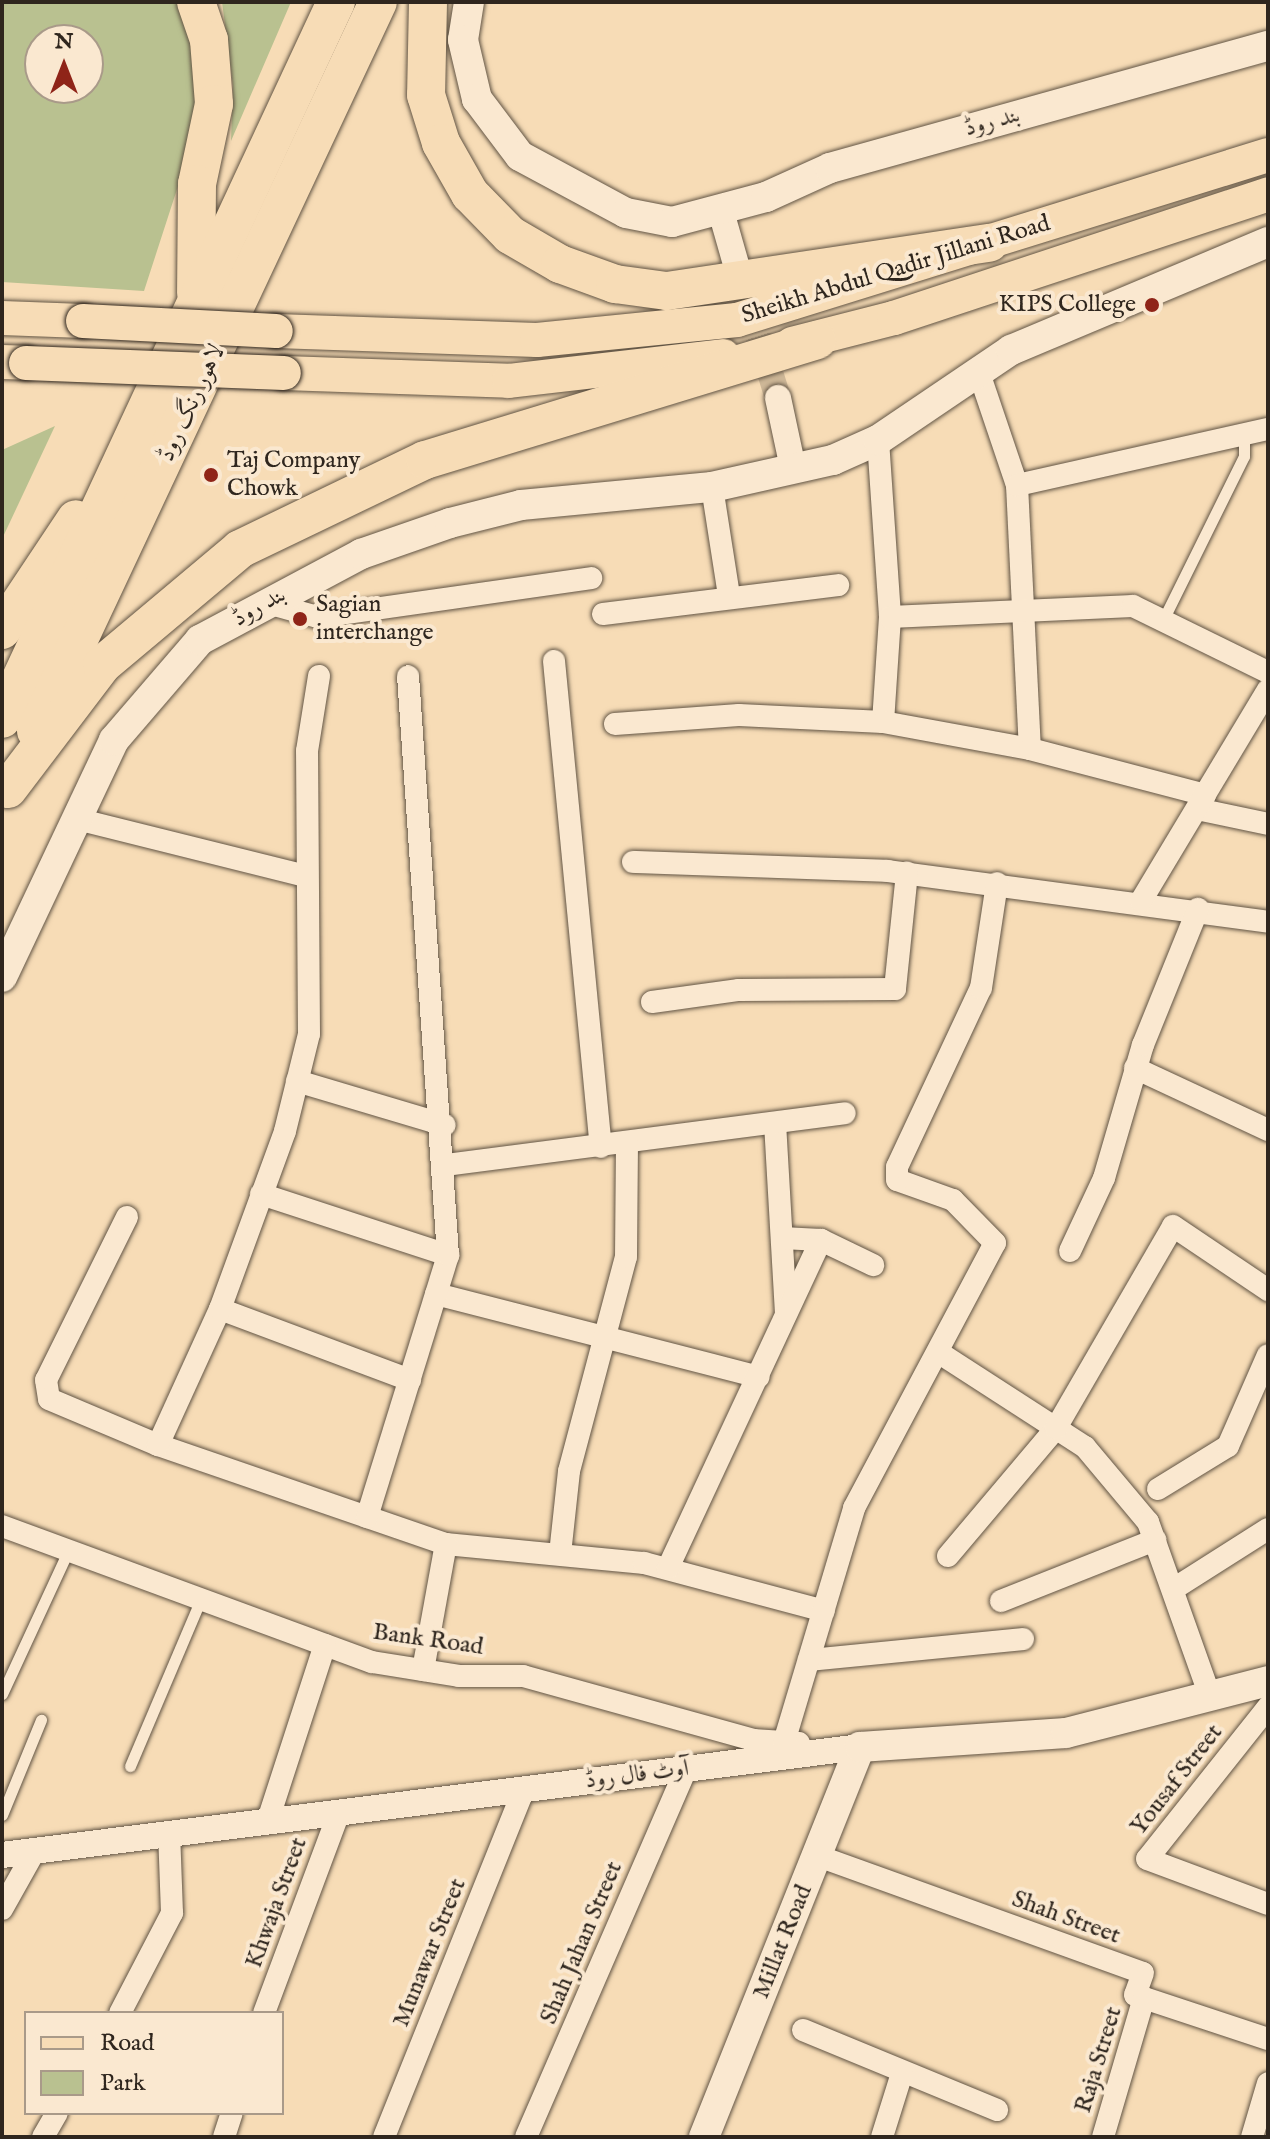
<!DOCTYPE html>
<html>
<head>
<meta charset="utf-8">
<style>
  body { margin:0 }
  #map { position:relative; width:1270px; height:2139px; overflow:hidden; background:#f7dcb6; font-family:"IM FELL English",Amiri,serif }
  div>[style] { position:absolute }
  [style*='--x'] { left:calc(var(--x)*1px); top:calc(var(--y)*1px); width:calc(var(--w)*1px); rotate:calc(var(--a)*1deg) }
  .green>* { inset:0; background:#b9c190 }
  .tertiary-tunnel>* { height:26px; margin-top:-13px; transform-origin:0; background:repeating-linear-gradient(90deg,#cfb898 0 26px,transparent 0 39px) }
  .roads { filter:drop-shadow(0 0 2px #615444) drop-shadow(0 0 2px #615444) }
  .service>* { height:11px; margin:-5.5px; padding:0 5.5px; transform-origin:5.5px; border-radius:5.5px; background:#fae8d0 }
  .minor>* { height:22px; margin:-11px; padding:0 11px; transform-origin:11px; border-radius:11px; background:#fae8d0 }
  .tertiary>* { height:26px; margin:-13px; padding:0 13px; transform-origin:13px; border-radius:13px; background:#fae8d0 }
  .secondary>* { height:30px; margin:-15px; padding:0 15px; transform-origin:15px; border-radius:15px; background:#fae8d0 }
  .primary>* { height:34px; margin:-17px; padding:0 17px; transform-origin:17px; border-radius:17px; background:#f7dcb6 }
  .motorway>* { height:38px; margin:-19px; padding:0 19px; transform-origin:19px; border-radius:19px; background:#f7dcb6 }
  .bridges { filter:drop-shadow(0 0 2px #2f261e) drop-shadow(0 0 2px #2f261e) }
  .primary-bridge>* { height:34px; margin:-17px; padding:0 17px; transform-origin:17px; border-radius:17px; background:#f7dcb6 }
  .dots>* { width:22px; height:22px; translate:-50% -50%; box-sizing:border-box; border:4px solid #fae8d0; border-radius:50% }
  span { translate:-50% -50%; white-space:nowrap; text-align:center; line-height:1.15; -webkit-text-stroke:8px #fae8d0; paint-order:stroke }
  .street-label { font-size:24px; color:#2f261e }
  .poi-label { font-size:24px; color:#2f261e }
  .right { translate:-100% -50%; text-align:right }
  .left { translate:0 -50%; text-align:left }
  .frame { position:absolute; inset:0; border:4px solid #2f261e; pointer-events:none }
  .legend { position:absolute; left:24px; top:2011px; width:260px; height:104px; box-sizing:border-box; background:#fae8d0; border:2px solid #a99a89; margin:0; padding:10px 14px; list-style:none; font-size:24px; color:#2f261e }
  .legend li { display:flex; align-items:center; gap:16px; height:40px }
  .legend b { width:40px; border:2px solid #a99a89 }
  .north { position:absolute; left:24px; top:24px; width:80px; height:80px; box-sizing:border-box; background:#fae8d0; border:2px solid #a99a89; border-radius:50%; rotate:0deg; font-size:22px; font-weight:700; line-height:32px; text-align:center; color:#2f261e }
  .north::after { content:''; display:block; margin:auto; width:28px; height:36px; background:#8f2418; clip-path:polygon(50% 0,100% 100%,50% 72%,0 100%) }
</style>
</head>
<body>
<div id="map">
  <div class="green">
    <div style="clip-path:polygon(evenodd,2px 2px,183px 2px,199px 60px,192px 143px,144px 291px,2px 282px,2px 2px,40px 40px,88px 40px,88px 88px,40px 88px,40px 40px)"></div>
    <div style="clip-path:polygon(222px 2px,291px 2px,231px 141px,233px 86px)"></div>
    <div style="clip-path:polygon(55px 426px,2px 539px,2px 450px)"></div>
  </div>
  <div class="tertiary-tunnel">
    <div style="--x:747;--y:299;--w:104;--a:72.6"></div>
  </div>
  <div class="roads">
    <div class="service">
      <div style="--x:1163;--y:620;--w:183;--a:-63.7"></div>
      <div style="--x:1244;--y:456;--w:22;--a:-90"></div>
      <div style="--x:2;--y:1694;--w:162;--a:-65.2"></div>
      <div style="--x:130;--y:1766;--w:181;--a:-67"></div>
      <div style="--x:2;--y:1815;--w:103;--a:-67.7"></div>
    </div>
    <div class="minor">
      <div style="--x:978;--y:370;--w:121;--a:71.3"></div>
      <div style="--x:1017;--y:485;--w:264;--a:87.2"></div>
      <div style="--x:878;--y:440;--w:177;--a:86.1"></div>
      <div style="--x:890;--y:617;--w:105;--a:93.8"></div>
      <div style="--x:1017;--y:485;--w:257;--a:-12.6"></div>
      <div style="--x:712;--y:487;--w:110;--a:81.1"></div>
      <div style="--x:267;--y:603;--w:53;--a:15.4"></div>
      <div style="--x:318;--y:617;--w:276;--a:-8.1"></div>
      <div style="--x:603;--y:614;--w:237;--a:-7"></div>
      <div style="--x:890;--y:617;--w:243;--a:-2.6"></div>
      <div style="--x:1133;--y:606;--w:150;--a:26.1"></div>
      <div style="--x:554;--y:661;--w:488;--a:84.5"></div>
      <div style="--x:615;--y:724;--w:124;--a:-4.2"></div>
      <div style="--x:739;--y:715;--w:144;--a:2.8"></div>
      <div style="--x:883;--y:722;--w:149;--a:10.4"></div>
      <div style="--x:1030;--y:749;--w:181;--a:14.7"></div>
      <div style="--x:1197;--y:809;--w:73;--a:11.9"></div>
      <div style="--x:77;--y:819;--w:236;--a:14"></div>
      <div style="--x:633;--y:862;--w:255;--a:2"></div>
      <div style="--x:888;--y:871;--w:383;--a:7.6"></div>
      <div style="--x:1141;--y:901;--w:246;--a:-59"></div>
      <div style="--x:652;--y:1002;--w:88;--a:-7.9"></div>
      <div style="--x:739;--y:990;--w:156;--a:-0.4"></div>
      <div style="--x:895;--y:989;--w:117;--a:-84.1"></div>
      <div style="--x:1135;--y:1068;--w:147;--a:25"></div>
      <div style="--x:297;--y:1081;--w:154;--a:16.6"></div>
      <div style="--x:775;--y:1123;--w:190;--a:86.7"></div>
      <div style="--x:446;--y:1165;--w:402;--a:-7.4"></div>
      <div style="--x:261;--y:1194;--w:197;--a:18.1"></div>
      <div style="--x:127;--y:1217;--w:182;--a:116.4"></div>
      <div style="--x:46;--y:1380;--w:19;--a:81"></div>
      <div style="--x:49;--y:1399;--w:118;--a:22.9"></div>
      <div style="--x:158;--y:1445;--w:305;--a:19"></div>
      <div style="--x:446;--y:1544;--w:199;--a:5.5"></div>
      <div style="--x:644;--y:1563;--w:186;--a:14.9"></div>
      <div style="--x:782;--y:1238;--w:39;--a:3"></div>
      <div style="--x:821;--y:1240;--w:58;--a:25.7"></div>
      <div style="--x:1070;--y:1251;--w:81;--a:-65"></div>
      <div style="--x:1104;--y:1178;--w:139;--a:-73.7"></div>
      <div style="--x:1143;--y:1045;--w:147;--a:-68"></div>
      <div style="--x:436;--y:1294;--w:333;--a:14.4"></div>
      <div style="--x:220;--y:1309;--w:203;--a:20.5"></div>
      <div style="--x:941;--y:1354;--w:171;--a:32.9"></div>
      <div style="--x:1085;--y:1447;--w:98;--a:50"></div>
      <div style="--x:1148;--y:1522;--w:185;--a:70.4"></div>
      <div style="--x:158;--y:1445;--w:149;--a:-65.5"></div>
      <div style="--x:220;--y:1309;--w:189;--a:-69.9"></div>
      <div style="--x:285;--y:1131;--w:100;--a:-76.1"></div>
      <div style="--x:309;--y:1034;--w:283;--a:-90.4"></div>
      <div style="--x:307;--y:751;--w:76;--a:-80.9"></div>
      <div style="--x:1158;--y:1489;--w:82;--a:-31.6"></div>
      <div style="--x:1228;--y:1446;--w:99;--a:-66.3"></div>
      <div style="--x:367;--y:1517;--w:274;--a:-72.8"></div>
      <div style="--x:448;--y:1255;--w:580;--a:-93.95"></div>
      <div style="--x:2;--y:1526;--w:394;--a:20.2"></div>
      <div style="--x:372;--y:1662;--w:88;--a:9.1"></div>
      <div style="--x:459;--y:1676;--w:64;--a:0"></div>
      <div style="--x:523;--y:1676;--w:239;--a:15.5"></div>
      <div style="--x:753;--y:1740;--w:46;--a:3.7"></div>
      <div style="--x:560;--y:1554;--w:83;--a:-83.8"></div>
      <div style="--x:569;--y:1471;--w:221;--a:-75.1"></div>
      <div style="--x:626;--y:1257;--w:113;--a:-89.5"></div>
      <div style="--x:948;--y:1556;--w:167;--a:-49.8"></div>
      <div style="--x:1056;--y:1428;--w:233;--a:-59.9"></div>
      <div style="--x:1173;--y:1226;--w:115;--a:34"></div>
      <div style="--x:668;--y:1568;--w:362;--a:-65"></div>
      <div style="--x:1175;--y:1588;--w:110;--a:-32.4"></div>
      <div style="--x:1001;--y:1601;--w:166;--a:-21.6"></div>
      <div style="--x:809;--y:1660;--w:215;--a:-5.6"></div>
      <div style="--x:423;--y:1670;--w:128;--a:-79.7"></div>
      <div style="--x:1268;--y:1707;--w:194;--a:128.5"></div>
      <div style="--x:1147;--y:1859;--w:129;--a:20.4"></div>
      <div style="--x:784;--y:1742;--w:244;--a:-73.3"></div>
      <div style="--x:854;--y:1508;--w:300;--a:-62"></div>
      <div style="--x:995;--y:1243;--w:60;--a:-134.3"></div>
      <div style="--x:953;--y:1200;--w:59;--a:-160.3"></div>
      <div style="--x:897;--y:1180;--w:13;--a:-90"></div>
      <div style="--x:897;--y:1167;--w:198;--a:-64.9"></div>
      <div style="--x:981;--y:988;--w:106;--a:-81.3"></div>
      <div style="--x:268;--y:1820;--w:184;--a:-72"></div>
      <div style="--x:818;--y:1856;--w:345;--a:19.8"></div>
      <div style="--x:1143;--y:1973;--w:23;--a:110"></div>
      <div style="--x:1135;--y:1995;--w:140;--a:18.3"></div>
      <div style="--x:2;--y:1909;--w:65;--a:-60.7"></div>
      <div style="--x:120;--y:2013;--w:113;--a:-62.5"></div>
      <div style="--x:172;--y:1913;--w:80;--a:-92.1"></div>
      <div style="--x:264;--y:2013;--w:215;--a:-69.5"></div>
      <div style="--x:803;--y:2030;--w:210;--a:22.4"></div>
      <div style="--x:43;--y:2137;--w:28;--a:-60"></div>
      <div style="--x:224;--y:2137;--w:25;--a:-72"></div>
      <div style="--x:384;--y:2137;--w:375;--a:-68.1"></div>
      <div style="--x:526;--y:2137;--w:401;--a:-66.5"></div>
      <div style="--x:882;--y:2137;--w:67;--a:-72.6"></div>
      <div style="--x:1103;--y:2137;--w:145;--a:-73.6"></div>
      <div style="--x:1252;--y:2137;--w:56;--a:-73.5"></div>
    </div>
    <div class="tertiary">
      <div style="--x:720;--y:208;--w:58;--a:74.1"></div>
      <div style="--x:778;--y:398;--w:72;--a:77.9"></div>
      <div style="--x:2;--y:1855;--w:865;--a:-7.17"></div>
    </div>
    <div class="secondary">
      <div style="--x:469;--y:2;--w:38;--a:99"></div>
      <div style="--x:463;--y:40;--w:61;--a:76.7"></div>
      <div style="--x:477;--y:99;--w:71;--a:53"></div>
      <div style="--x:520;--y:156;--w:120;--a:28.3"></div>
      <div style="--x:626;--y:213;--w:47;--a:11.1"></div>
      <div style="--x:672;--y:222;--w:97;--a:-14.9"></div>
      <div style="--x:766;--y:197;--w:70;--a:-24.4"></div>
      <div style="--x:830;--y:168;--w:455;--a:-15.6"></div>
      <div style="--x:2;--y:977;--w:262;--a:-64.7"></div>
      <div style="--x:114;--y:740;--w:132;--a:-49.3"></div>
      <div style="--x:200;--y:640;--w:183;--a:-28.1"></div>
      <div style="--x:361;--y:554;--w:94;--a:-19.2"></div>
      <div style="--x:450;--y:523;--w:73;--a:-14.2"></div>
      <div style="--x:521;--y:505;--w:192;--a:-5.4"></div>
      <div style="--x:712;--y:487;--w:124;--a:-12.6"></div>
      <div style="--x:833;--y:460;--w:49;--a:-24"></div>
      <div style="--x:878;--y:440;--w:161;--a:-34.1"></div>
      <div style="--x:1011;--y:350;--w:279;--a:-22.8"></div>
      <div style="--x:704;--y:2137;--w:420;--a:-68.2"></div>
      <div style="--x:860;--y:1747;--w:206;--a:-3.9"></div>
      <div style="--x:1066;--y:1733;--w:209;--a:-14.4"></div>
    </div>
    <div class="primary">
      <div style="--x:2;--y:318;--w:81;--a:2.1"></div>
      <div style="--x:276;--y:331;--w:261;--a:2"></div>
      <div style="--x:537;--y:340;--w:201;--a:-5.7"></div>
      <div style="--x:737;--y:320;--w:556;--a:-17.26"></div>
      <div style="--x:792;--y:344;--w:105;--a:-14.3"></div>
      <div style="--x:894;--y:318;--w:394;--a:-18.3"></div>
      <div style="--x:2;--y:362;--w:24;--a:2"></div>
      <div style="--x:284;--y:373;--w:225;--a:2"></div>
      <div style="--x:509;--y:381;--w:216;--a:-6.6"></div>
    </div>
    <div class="motorway">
      <div style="--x:196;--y:2;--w:40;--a:71.1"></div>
      <div style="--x:209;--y:40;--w:64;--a:85.5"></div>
      <div style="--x:214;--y:104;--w:82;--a:102"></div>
      <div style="--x:197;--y:184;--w:109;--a:90.5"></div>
      <div style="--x:428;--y:2;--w:93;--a:91.2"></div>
      <div style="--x:426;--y:95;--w:50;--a:72.6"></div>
      <div style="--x:441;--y:143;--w:59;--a:60.4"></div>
      <div style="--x:470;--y:194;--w:57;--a:45.7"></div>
      <div style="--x:510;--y:235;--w:58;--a:30.1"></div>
      <div style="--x:560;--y:264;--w:59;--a:20"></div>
      <div style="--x:615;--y:284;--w:52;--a:7.7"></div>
      <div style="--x:667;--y:291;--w:326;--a:-8.5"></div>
      <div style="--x:2;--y:630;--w:133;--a:-56.3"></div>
      <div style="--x:2;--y:719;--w:791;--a:-65.02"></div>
      <div style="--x:36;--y:731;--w:805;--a:-64.87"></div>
      <div style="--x:8;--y:789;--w:156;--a:-52.8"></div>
      <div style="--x:102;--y:665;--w:180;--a:-40"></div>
      <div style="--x:240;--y:549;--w:205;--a:-25.7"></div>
      <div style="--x:425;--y:460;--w:410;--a:-17"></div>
    </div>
  </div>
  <div class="bridges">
    <div class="primary-bridge">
      <div style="--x:83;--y:321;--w:193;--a:3"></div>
      <div style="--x:26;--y:363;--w:258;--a:2.2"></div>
    </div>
  </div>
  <div class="dots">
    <div style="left:1152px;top:305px;background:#8f2418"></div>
    <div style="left:211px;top:475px;background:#8f2418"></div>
    <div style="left:300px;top:619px;background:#8f2418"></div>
  </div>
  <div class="street-label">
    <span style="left:992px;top:122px;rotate:-16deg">بند روڈ</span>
    <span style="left:896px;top:270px;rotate:-17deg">Sheikh Abdul Qadir Jillani Road</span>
    <span style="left:192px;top:403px;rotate:-65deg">لاہور رنگ روڈ</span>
    <span style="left:259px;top:607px;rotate:-30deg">بند روڈ</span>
    <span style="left:428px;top:1640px;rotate:8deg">Bank Road</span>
    <span style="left:637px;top:1775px;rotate:-7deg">آوٹ فال روڈ</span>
    <span style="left:1177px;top:1780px;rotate:-52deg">Yousaf Street</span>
    <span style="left:277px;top:1903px;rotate:-70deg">Khwaja Street</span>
    <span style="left:1066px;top:1918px;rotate:20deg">Shah Street</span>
    <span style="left:783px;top:1942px;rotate:-68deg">Millat Road</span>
    <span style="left:582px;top:1943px;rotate:-67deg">Shah Jahan Street</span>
    <span style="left:430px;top:1953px;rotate:-68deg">Munawar Street</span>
    <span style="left:1099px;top:2060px;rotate:-73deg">Raja Street</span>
  </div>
  <div class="poi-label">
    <span class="right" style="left:1136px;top:305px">KIPS College</span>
    <span class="left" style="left:227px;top:475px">Taj Company<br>Chowk</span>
    <span class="left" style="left:316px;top:619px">Sagian<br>interchange</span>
  </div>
  <div class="frame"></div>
  <ul class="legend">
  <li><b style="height:10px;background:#f7dcb6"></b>Road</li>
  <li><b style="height:22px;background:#b9c190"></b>Park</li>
  </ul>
  <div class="north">N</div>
</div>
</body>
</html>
